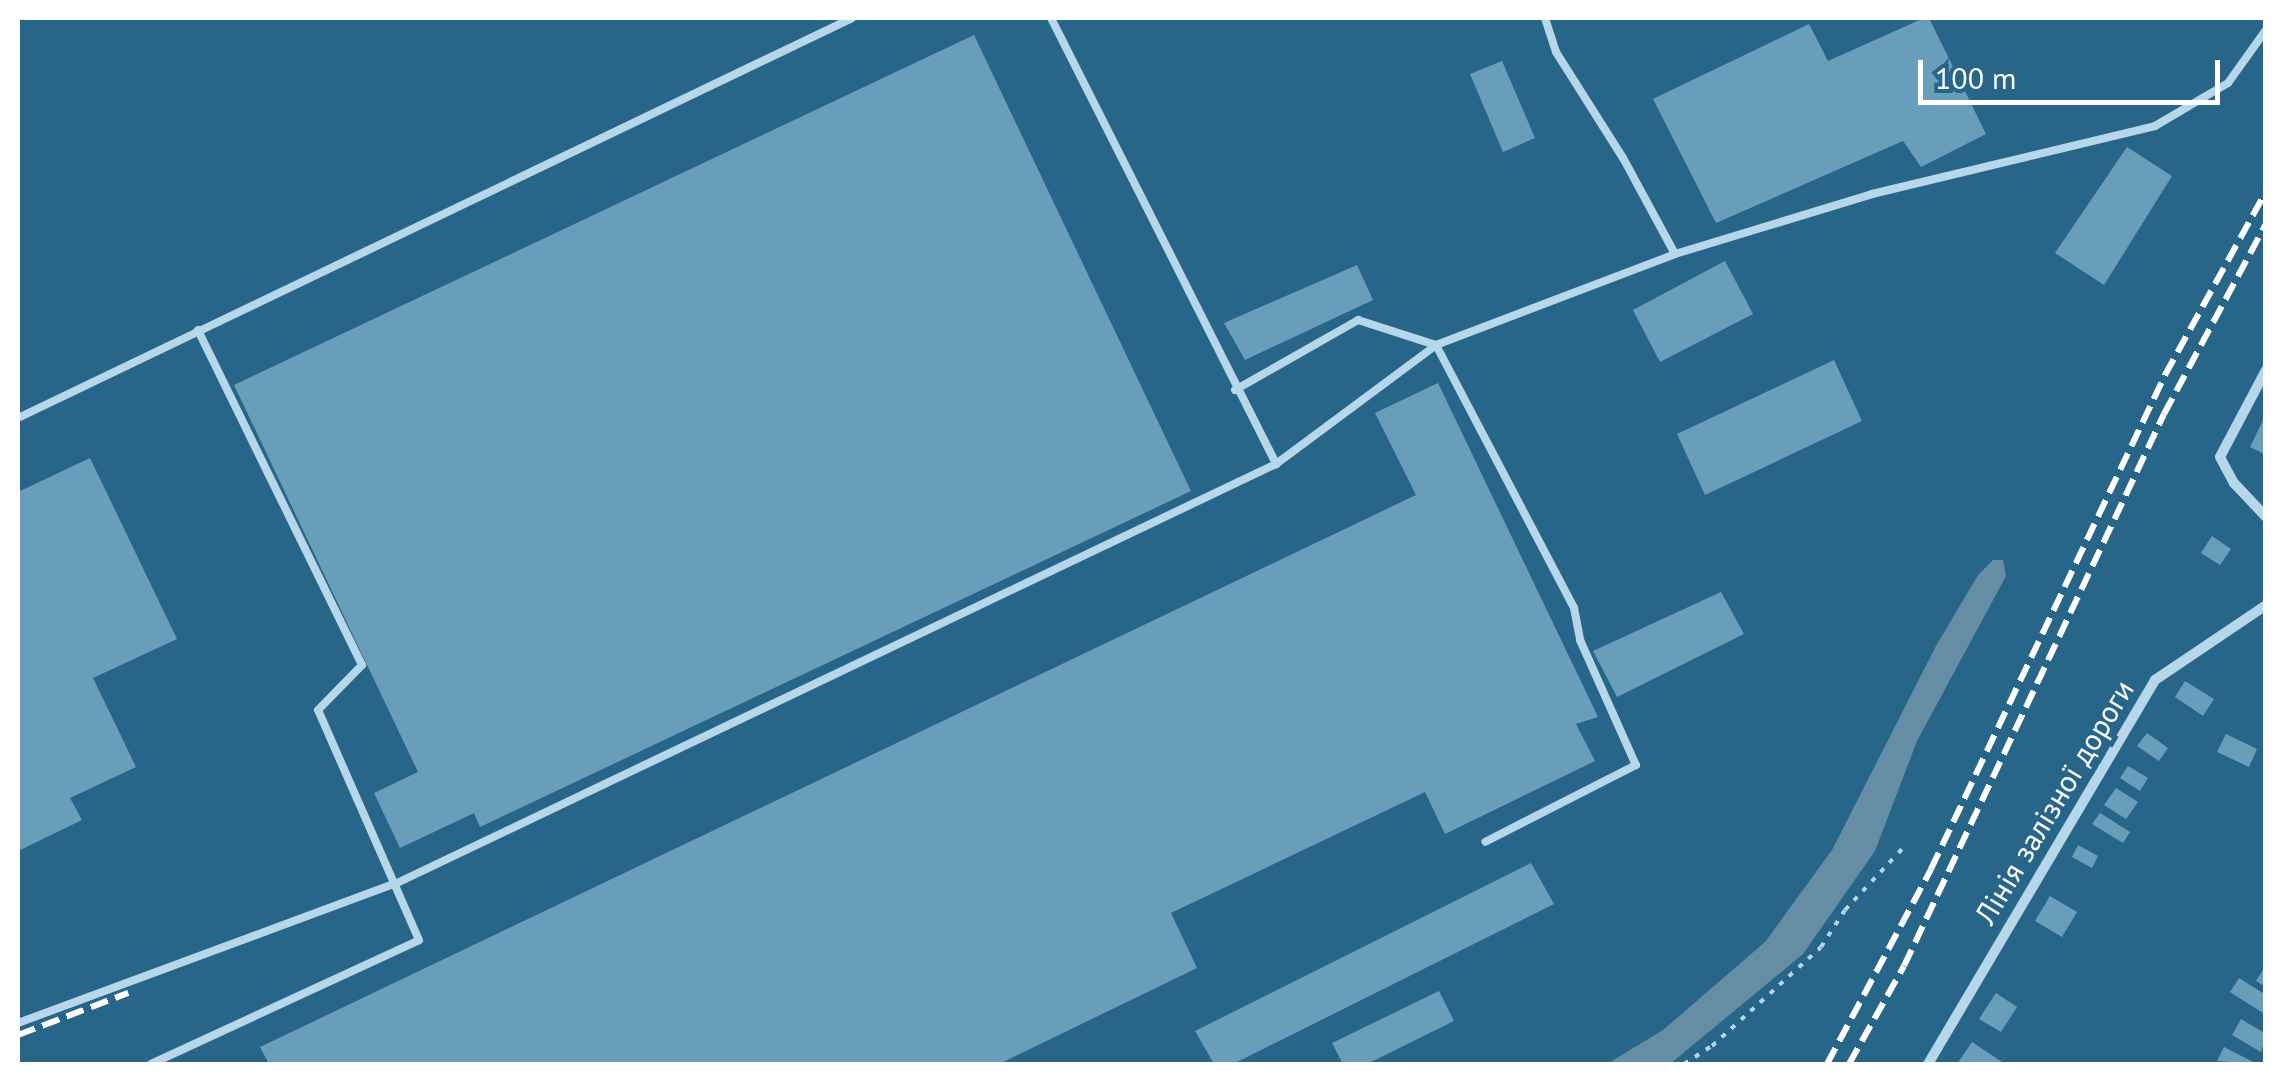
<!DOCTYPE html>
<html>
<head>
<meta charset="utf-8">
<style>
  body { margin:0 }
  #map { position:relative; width:2283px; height:1082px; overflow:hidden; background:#286689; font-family:"PT Sans",sans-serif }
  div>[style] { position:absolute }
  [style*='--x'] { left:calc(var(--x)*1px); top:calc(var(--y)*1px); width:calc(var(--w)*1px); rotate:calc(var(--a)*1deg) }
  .water>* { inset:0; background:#658ea4 }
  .building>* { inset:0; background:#699ebb }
  .path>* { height:4px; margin-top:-2px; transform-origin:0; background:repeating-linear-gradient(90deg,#b5d7e9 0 5px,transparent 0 13px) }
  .service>* { height:8px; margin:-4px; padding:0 4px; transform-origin:4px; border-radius:4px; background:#b5d7e9 }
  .minor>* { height:10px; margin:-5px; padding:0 5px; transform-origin:5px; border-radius:5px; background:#b5d7e9 }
  .rail>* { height:6px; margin-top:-3px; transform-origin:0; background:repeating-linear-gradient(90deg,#fff 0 18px,transparent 0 26px) }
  span { translate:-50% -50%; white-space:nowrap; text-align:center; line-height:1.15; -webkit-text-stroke:10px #286689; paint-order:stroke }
  .street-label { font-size:30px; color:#fff }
  .frame { position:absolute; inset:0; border:20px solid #fff; pointer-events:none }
  .scale { position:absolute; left:1918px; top:60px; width:302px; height:45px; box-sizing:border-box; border:5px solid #fff; border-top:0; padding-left:12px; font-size:30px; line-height:35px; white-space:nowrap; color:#fff; -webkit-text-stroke:8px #286689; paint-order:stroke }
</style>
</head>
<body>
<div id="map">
  <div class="water">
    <div style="clip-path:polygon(1993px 560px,2003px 560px,2006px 576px,1917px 741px,1875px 851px,1803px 954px,1670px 1064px,1607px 1064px,1663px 1030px,1765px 942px,1832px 850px,1936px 646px,1978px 575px)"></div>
  </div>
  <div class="building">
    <div style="clip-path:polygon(1924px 18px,1929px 18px,1986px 134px,1921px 167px,1903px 141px,1716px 223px,1653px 99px,1809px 24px,1828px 61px)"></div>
    <div style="clip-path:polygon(974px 35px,1191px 491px,480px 827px,474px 813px,400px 848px,374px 793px,418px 772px,234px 385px)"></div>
    <div style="clip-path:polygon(1502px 61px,1535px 138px,1503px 152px,1470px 74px)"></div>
    <div style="clip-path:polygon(2127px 147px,2172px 176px,2104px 285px,2055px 253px)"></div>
    <div style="clip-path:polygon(1725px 261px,1753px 314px,1660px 362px,1633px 310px)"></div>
    <div style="clip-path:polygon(1357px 265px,1373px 300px,1245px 360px,1224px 323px)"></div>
    <div style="clip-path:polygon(1834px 360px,1862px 421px,1705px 495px,1677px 434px)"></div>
    <div style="clip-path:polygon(1438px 383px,1598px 717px,1576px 724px,1595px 761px,1445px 834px,1425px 792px,1171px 913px,1197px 968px,999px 1064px,269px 1064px,260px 1047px,1416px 495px,1375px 413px)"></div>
    <div style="clip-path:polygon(2266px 414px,2266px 455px,2250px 447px)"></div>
    <div style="clip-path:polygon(90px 458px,177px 639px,93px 678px,136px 767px,70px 798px,82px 820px,18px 851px,18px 492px)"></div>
    <div style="clip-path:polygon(2212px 536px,2231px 549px,2220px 565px,2201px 553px)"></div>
    <div style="clip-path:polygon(1721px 592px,1744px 634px,1617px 697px,1593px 651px)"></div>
    <div style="clip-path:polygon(2185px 681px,2214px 699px,2203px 716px,2175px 697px)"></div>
    <div style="clip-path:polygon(2147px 733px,2168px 748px,2159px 761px,2137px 746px)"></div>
    <div style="clip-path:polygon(2226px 734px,2257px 749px,2249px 767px,2217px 752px)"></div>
    <div style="clip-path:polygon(2128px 766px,2148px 778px,2140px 791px,2120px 778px)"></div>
    <div style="clip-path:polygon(2116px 788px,2138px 802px,2126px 819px,2104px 805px)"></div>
    <div style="clip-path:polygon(2100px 813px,2130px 832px,2123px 843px,2092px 824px)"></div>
    <div style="clip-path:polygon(2078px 845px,2098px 856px,2092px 868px,2072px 857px)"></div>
    <div style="clip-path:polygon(1531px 863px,1554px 904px,1233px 1064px,1214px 1064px,1195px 1031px)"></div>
    <div style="clip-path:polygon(2050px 896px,2077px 912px,2062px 937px,2035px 921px)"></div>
    <div style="clip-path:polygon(2266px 965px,2266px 987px,2256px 981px)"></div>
    <div style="clip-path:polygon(2239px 978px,2266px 995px,2266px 1015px,2230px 992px)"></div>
    <div style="clip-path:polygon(1439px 991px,1454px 1021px,1367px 1064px,1343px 1064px,1332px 1043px)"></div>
    <div style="clip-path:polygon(1996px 993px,2017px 1007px,2001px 1032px,1979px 1019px)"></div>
    <div style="clip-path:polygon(2241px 1019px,2266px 1034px,2261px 1052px,2232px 1035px)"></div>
    <div style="clip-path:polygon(1972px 1042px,2005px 1064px,1957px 1064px)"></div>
    <div style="clip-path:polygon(2224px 1047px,2257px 1064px,2217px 1061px)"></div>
  </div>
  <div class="path">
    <div style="--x:1684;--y:1064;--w:33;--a:-33"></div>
    <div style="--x:1712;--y:1046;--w:147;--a:-42.2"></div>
    <div style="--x:1821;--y:947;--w:44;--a:-57"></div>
    <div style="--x:1845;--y:910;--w:86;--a:-46.9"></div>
  </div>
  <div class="service">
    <div style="--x:1051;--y:18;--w:500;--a:63.2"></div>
    <div style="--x:1675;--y:254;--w:206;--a:-16.9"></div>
    <div style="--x:1872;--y:194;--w:291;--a:-13.5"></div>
    <div style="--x:2155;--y:126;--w:85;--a:-30.5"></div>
    <div style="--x:2228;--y:83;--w:65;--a:-54.4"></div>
    <div style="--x:1235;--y:390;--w:142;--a:-29.6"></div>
    <div style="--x:1358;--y:320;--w:82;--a:17.8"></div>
    <div style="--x:1436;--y:345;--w:297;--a:62.3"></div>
    <div style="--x:1574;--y:608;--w:33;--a:79"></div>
    <div style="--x:1580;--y:640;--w:137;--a:65.9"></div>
    <div style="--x:1636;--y:765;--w:169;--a:153"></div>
    <div style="--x:18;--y:418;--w:925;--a:-25.62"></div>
    <div style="--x:18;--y:1023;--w:404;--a:-20.3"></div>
    <div style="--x:397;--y:883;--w:974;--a:-25.49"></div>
    <div style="--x:1276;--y:464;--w:199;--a:-36.6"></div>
    <div style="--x:1436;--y:345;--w:256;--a:-20.8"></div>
    <div style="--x:1675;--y:254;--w:109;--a:-118.4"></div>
    <div style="--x:1623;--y:158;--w:125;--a:-122.3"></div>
    <div style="--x:1556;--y:52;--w:36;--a:-108"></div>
    <div style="--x:151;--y:1064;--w:295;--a:-24.8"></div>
    <div style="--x:419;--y:940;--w:251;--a:-113.7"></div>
    <div style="--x:318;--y:710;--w:63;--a:-45.6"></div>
    <div style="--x:362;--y:665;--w:373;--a:-116.1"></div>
  </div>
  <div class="minor">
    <div style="--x:2266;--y:370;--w:98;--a:117.9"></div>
    <div style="--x:2220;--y:457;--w:30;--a:62"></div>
    <div style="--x:2234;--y:483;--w:47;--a:46.7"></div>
    <div style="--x:1928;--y:1064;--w:446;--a:-59.4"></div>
    <div style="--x:2155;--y:680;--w:134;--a:-34"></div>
  </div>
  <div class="rail">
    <div style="--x:18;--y:1035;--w:118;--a:-20.9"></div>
    <div style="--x:1827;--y:1064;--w:221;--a:-61.9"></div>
    <div style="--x:1931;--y:869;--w:547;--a:-64.65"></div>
    <div style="--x:2165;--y:375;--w:210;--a:-61.2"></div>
    <div style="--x:1849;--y:1064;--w:112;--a:-60.7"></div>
    <div style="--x:1904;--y:966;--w:610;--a:-64.78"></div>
    <div style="--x:2164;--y:414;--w:216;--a:-61.8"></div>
  </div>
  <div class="street-label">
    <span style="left:2054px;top:802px;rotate:-59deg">Лінія залізної дороги</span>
  </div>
  <div class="frame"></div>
  <div class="scale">100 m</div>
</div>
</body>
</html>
